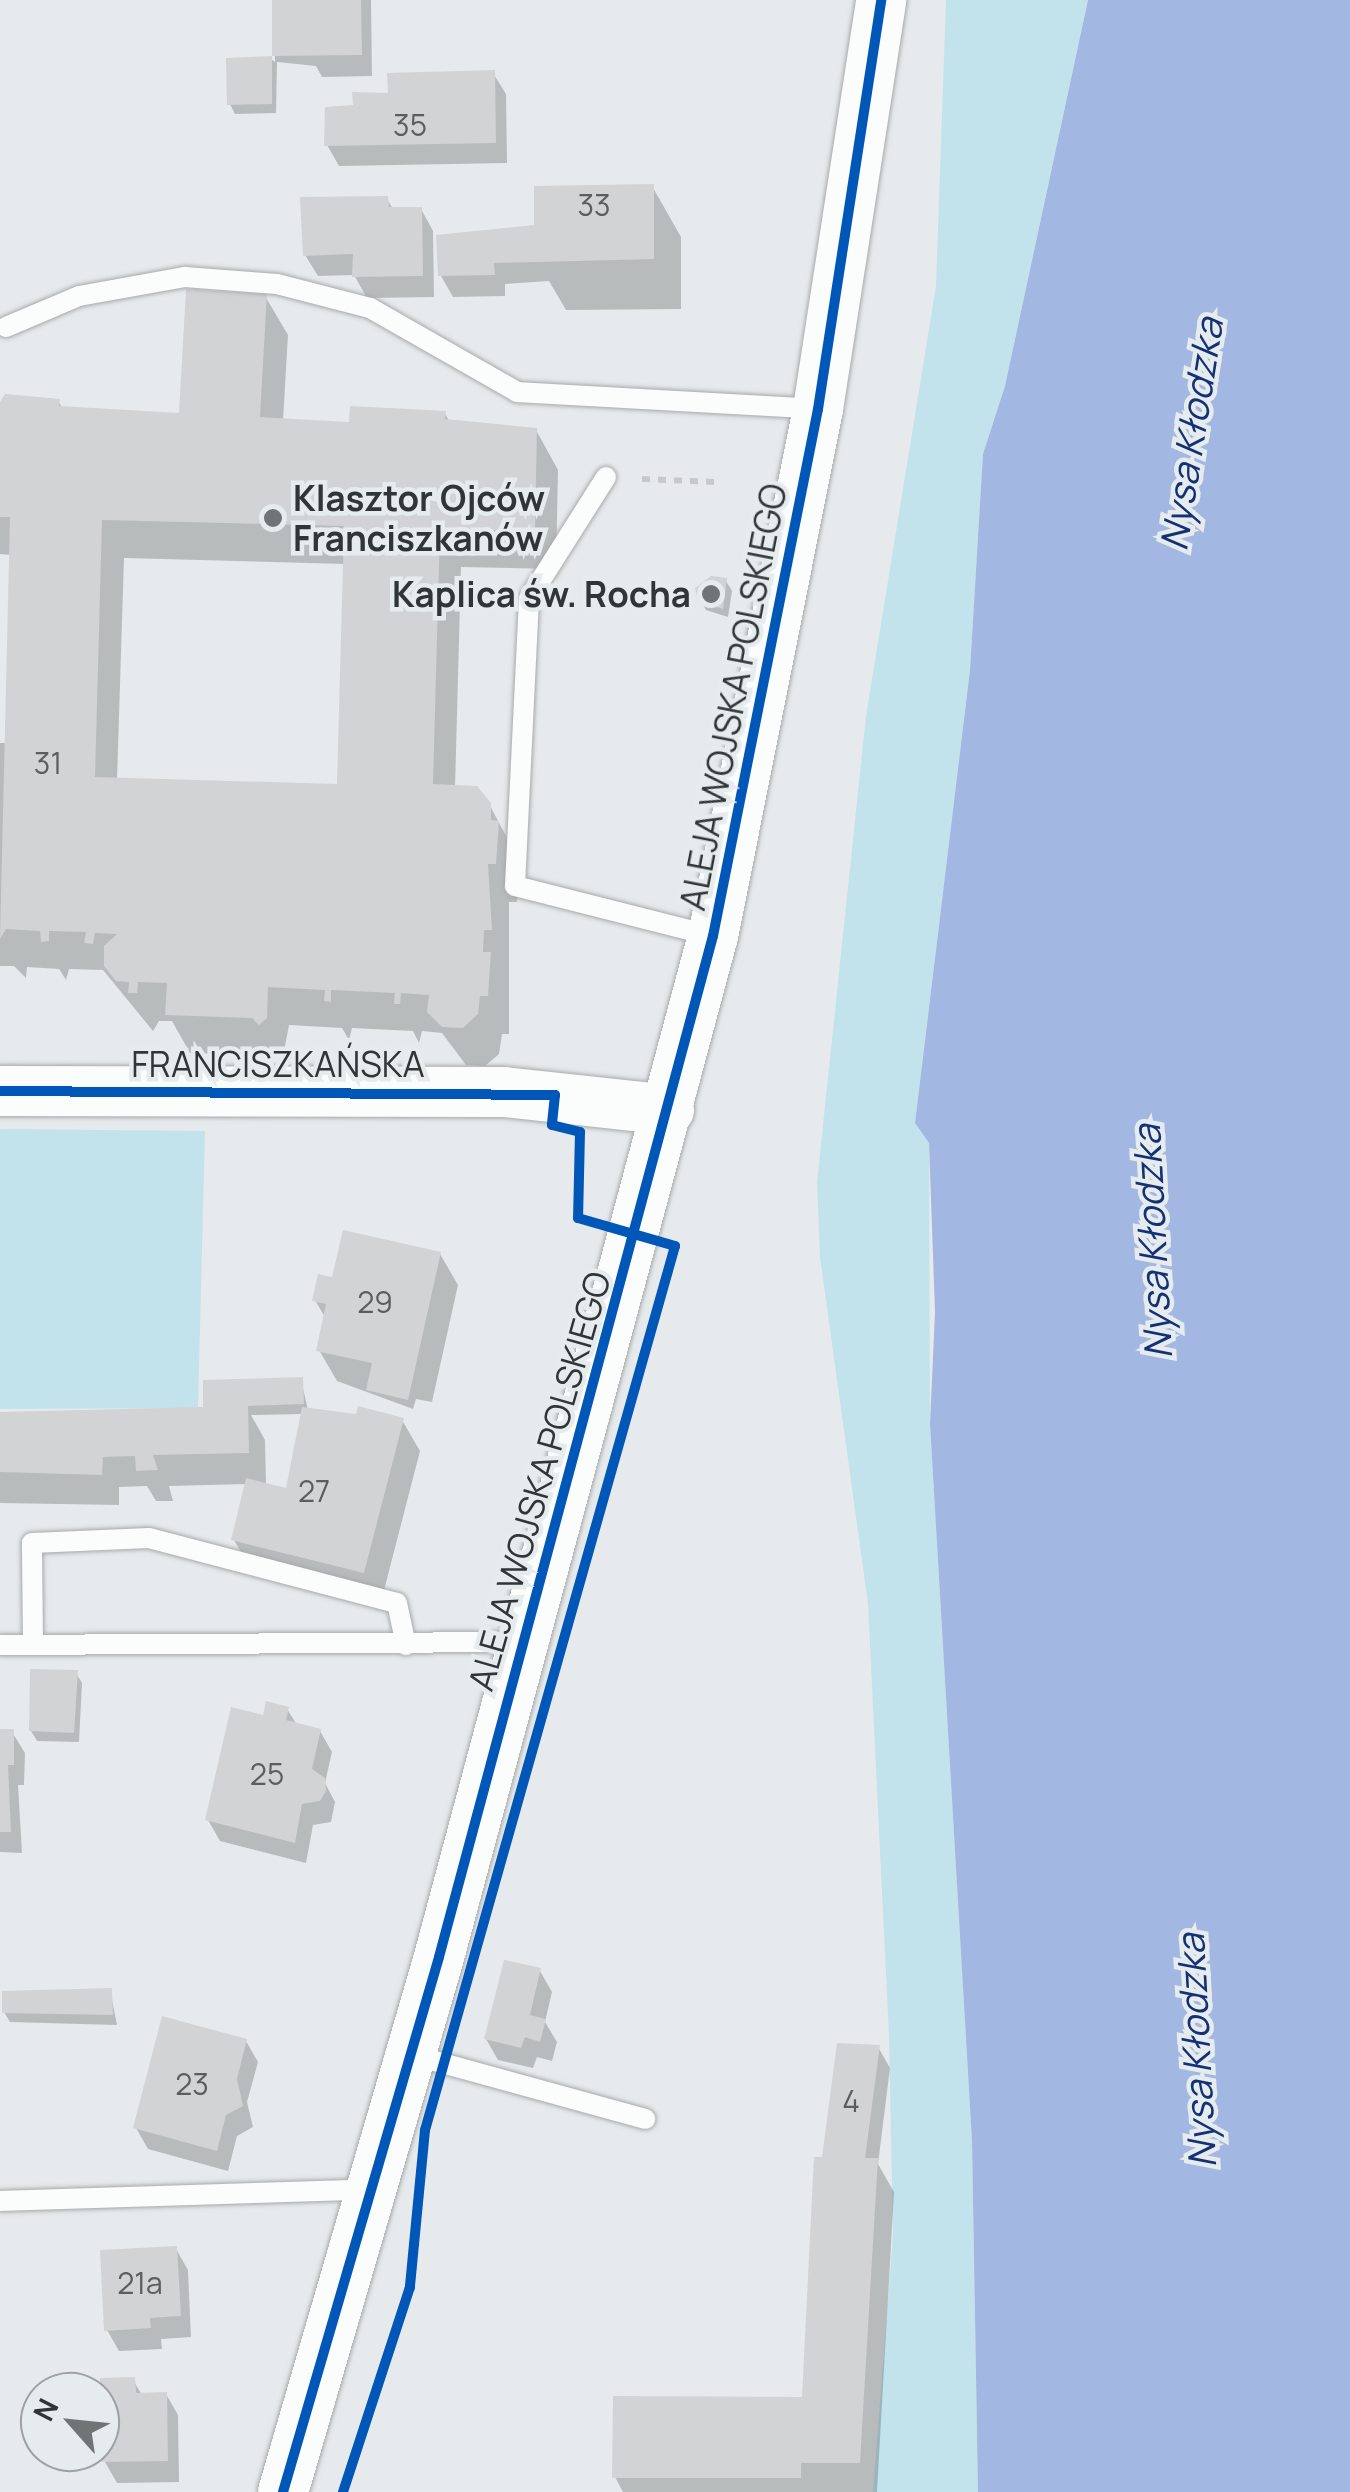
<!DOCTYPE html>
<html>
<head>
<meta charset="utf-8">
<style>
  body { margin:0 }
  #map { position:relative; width:1350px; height:2492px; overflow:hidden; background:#e7eaec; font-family:Manrope,sans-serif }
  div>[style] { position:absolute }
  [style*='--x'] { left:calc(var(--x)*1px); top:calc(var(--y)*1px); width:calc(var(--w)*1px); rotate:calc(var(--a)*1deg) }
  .green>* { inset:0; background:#c2e3eb }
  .water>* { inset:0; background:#a2b7e1 }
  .shadow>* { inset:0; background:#0003 }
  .building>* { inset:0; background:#d1d3d4 }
  .path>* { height:6px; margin-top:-3px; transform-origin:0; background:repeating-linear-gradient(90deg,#c8c8c9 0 8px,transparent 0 16px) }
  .roads { filter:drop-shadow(0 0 2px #a7aaab) drop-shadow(0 0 2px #a7aaab) }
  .service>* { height:20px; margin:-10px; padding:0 10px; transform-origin:10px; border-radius:10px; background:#fbfcfc }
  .tertiary>* { height:50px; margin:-25px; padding:0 25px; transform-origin:25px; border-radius:25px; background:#fbfcfc }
  .cycleway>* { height:10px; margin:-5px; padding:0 5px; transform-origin:5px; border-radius:5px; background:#0057b8 }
  .dots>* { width:28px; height:28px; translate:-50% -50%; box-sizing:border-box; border:5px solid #e6ebed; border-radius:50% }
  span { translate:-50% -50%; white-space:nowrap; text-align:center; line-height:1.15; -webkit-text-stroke:9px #e6ebed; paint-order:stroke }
  .number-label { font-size:30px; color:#5c5e5e }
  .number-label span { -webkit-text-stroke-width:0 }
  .poi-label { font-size:35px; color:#323535; font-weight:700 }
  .left { translate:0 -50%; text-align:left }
  .right { translate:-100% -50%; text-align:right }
  .street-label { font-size:35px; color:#323535 }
  .water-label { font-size:38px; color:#133175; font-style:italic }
  .north { position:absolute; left:20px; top:2372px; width:100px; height:100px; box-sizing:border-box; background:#e6ebed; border:2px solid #9ea2a3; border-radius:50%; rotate:297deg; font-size:28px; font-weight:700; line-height:40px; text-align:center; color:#323535 }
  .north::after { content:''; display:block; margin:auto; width:35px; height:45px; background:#717475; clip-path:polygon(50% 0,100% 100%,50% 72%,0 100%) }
</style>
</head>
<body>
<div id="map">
  <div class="green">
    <div style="clip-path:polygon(946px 0,1088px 0,1005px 386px,983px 454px,970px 670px,915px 1123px,929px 1143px,930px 1424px,972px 2141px,978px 2492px,873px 2492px,893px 2235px,889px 2036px,868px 1604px,820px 1257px,817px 1182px,866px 716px,936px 286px)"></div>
    <div style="clip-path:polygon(0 1129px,205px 1131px,198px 1408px,0 1409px)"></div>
  </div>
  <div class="water">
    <div style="clip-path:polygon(1088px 0,1350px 0,1350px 2492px,978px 2492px,972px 2141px,930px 1424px,935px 1312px,929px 1143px,915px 1123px,970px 670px,983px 454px,1005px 386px)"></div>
  </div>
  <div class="shadow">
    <div style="clip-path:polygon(274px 0,371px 0,372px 76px,322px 77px,316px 66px,277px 62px,276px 113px,235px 114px,230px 104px,271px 59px,275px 62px)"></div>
    <div style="clip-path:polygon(493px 73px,506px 94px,507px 163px,339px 166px,327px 145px,356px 108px)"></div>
    <div style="clip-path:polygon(652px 186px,681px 237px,681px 309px,566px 310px,549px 281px,505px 284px,505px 296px,453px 297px,441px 276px)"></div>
    <div style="clip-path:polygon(387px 199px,393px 209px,421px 209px,433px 231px,434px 297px,367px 298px,354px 275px,318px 276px,305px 255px)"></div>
    <div style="clip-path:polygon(evenodd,265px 296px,288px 335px,283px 421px,351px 425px,445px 414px,450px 422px,536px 430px,558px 470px,556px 569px,461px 567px,455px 788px,489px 804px,520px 862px,517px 902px,509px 902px,509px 1034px,502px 1034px,499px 1054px,485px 1066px,466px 1065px,442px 1033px,422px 1031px,419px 1043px,413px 1031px,352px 1028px,349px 1040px,342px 1028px,289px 1025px,282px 1062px,277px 1056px,190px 1053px,172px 1021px,159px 1021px,153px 1031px,103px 970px,69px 969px,66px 980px,59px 969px,27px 967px,26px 978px,14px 966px,0 966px,0 743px,7px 743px,12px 555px,0 554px,0 404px,58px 401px,63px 409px,182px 416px,265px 296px,124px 558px,346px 564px,339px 787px,117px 780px,124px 558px)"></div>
    <div style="clip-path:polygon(726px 581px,732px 591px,728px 617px,706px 610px,700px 600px,704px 582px)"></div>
    <div style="clip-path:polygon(440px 1254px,458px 1285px,432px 1402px,416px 1399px,413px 1409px,337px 1381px,319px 1350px,326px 1319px,315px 1300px,334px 1280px)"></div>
    <div style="clip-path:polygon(evenodd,301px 1380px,308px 1410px,402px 1420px,420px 1451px,381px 1602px,252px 1571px,234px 1540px,247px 1484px,169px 1486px,173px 1501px,156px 1501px,147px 1486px,119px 1487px,119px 1505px,0 1503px,0 1414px,207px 1410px,301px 1380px,303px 1414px,287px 1491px,266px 1486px,265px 1440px,251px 1415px,303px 1414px)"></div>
    <div style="clip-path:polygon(76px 1673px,82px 1683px,79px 1742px,37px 1741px,31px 1731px)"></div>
    <div style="clip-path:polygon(287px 1709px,297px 1725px,320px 1731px,332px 1752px,325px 1783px,335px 1802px,331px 1822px,313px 1825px,306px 1863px,220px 1841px,208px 1820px)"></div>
    <div style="clip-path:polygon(0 1731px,12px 1732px,25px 1753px,24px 1785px,18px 1785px,22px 1853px,0 1852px)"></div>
    <div style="clip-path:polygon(540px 1971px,552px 1992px,545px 2022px,557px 2042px,552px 2061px,537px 2057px,533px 2068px,498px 2060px,486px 2039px)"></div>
    <div style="clip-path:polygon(110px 1990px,117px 2025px,10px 2022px,4px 2012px)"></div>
    <div style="clip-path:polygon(246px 2041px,258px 2062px,247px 2102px,253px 2127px,237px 2136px,228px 2171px,148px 2149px,136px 2128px)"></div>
    <div style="clip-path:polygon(878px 2047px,890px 2068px,878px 2164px,894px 2192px,877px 2492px,623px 2492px,615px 2477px,804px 2399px,827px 2160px)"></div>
    <div style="clip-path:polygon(176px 2249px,188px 2270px,191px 2337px,161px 2339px,162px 2349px,119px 2351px,107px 2330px)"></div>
    <div style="clip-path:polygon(133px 2380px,142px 2395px,166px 2394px,178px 2415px,179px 2482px,117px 2483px,105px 2462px)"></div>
  </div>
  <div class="building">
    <div style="clip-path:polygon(272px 0,361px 0,362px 55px,272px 56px)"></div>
    <div style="clip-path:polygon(272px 56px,272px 104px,227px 105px,226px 58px)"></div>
    <div style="clip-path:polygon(495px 70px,496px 143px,324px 146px,325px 107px,353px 105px,352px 92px,388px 93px,387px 73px)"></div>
    <div style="clip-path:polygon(654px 184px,654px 259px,494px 263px,495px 275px,438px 276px,436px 235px,534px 225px,534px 186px)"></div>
    <div style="clip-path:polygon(388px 196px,389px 207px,422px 207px,423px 276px,352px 277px,353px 254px,303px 256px,300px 197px)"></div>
    <div style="clip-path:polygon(evenodd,186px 289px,267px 294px,260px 417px,349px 422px,350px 406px,446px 411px,445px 419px,537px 428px,535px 531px,440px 529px,433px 784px,477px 786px,491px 803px,491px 820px,499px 821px,496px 864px,488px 864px,492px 930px,484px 930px,483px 952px,491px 952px,488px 996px,480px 996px,478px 1014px,463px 1028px,442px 1027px,427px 1012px,429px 995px,401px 993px,400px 1004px,394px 1004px,395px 993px,331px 990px,331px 1002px,324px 1001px,325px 990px,268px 987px,267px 1018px,259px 1025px,252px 1018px,165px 1015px,167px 983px,138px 982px,137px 993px,128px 993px,129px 982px,116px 981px,104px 966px,104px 946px,117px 934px,95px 933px,93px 944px,84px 943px,86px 932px,49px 931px,49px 941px,41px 942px,40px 931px,6px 929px,0 939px,10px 517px,0 517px,0 402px,5px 394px,60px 399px,59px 406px,179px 413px,186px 289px,102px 520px,344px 526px,337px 784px,95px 777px,102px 520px)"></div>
    <div style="clip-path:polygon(711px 576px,727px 578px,723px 609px,698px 600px,695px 588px)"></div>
    <div style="clip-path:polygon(343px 1230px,441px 1252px,408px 1400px,366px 1390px,372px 1363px,316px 1351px,326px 1304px,312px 1301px,318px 1274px,332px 1277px)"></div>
    <div style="clip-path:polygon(303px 1377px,304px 1404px,248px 1406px,249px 1453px,153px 1455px,158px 1470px,136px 1471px,135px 1456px,103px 1457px,102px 1475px,0 1472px,0 1412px,203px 1407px,203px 1380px)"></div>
    <div style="clip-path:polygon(358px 1406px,404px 1418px,364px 1573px,231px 1540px,246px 1478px,286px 1488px,302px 1407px,356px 1414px)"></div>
    <div style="clip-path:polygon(30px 1669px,78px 1670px,74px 1733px,29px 1731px)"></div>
    <div style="clip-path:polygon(266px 1701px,289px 1707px,286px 1720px,321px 1729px,312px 1769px,325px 1778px,326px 1791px,320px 1801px,302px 1804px,295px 1843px,205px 1820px,231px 1707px,263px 1715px)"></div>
    <div style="clip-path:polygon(0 1729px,14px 1729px,14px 1765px,8px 1765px,11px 1832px,0 1832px)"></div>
    <div style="clip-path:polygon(504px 1960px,541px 1968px,530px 2015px,546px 2019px,540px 2042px,525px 2037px,521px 2048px,484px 2039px)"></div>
    <div style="clip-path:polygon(112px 1988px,113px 2015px,2px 2013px,2px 1991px)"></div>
    <div style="clip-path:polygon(162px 2016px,247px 2039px,237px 2079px,243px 2106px,226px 2115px,217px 2151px,133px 2128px)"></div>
    <div style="clip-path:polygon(837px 2043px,880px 2045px,865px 2158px,878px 2158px,860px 2463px,801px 2463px,801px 2478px,612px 2478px,613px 2396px,802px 2397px,814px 2157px,822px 2157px)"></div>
    <div style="clip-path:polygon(177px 2246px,181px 2316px,150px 2318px,151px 2328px,104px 2331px,100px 2250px)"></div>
    <div style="clip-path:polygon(135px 2377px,136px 2393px,167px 2392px,168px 2461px,102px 2462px,100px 2378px)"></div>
  </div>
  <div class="path">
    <div style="--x:642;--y:479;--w:74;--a:2.3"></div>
  </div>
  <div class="roads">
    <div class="service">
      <div style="--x:6;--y:327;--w:79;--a:-23"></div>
      <div style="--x:79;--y:296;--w:108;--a:-10.2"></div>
      <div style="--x:185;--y:277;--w:92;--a:4.4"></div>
      <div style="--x:277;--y:284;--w:96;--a:14.5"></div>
      <div style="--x:370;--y:308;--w:169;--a:29.7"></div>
      <div style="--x:517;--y:392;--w:301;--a:3.2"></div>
      <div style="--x:606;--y:477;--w:144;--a:122.3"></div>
      <div style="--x:529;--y:599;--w:287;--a:92.8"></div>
      <div style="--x:515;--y:886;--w:204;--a:14.2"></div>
      <div style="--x:33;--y:1644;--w:101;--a:-90.6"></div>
      <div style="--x:32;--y:1543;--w:117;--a:-2.4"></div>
      <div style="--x:149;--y:1538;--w:256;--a:14.7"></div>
      <div style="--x:397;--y:1603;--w:43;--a:77.9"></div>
      <div style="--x:0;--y:1645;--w:522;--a:-0.33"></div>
      <div style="--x:413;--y:2055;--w:241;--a:15.4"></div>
      <div style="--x:0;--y:2201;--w:373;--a:-1.8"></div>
    </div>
    <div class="tertiary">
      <div style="--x:0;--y:1091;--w:504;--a:0.11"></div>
      <div style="--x:504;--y:1092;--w:166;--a:6.2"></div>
      <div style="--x:283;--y:2492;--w:557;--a:-73.74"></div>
      <div style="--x:439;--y:1957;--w:1057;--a:-74.98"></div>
      <div style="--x:713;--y:936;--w:537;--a:-78.73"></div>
      <div style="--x:818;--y:409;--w:414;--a:-81.2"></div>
    </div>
  </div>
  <div class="cycleway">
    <div style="--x:0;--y:1091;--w:555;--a:0.41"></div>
    <div style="--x:555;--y:1095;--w:30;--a:96"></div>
    <div style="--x:552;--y:1125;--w:29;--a:14"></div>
    <div style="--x:580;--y:1132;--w:86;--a:91.3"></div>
    <div style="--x:578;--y:1218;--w:101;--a:16.1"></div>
    <div style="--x:675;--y:1246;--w:919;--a:105.79"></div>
    <div style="--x:425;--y:2130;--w:158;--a:95.5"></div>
    <div style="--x:410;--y:2287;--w:216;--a:108.1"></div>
    <div style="--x:283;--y:2492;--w:557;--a:-73.74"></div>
    <div style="--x:439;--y:1957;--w:1057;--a:-74.98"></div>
    <div style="--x:713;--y:936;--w:537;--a:-78.73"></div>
    <div style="--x:818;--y:409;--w:414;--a:-81.2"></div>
  </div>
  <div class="dots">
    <div style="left:273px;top:518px;background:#717475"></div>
    <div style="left:711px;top:594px;background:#717475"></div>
  </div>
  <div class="number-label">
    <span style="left:410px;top:125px">35</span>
    <span style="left:594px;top:205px">33</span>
    <span style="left:48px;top:763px">31</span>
    <span style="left:375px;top:1302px">29</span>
    <span style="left:314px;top:1491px">27</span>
    <span style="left:267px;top:1774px">25</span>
    <span style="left:192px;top:2084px">23</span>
    <span style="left:851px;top:2101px">4</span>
    <span style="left:140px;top:2283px">21a</span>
  </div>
  <div class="poi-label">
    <span class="left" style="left:293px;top:518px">Klasztor Ojców<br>Franciszkanów</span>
    <span class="right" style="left:691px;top:594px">Kaplica św. Rocha</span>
  </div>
  <div class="street-label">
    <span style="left:733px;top:697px;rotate:-79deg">ALEJA WOJSKA POLSKIEGO</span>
    <span style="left:278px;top:1064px">FRANCISZKAŃSKA</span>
    <span style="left:539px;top:1481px;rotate:-74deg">ALEJA WOJSKA POLSKIEGO</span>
  </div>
  <div class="water-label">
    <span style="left:1191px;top:434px;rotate:-81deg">Nysa Kłodzka</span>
    <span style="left:1152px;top:1242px;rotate:-93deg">Nysa Kłodzka</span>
    <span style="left:1196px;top:2051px;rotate:-93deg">Nysa Kłodzka</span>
  </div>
  <div class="north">N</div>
</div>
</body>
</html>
